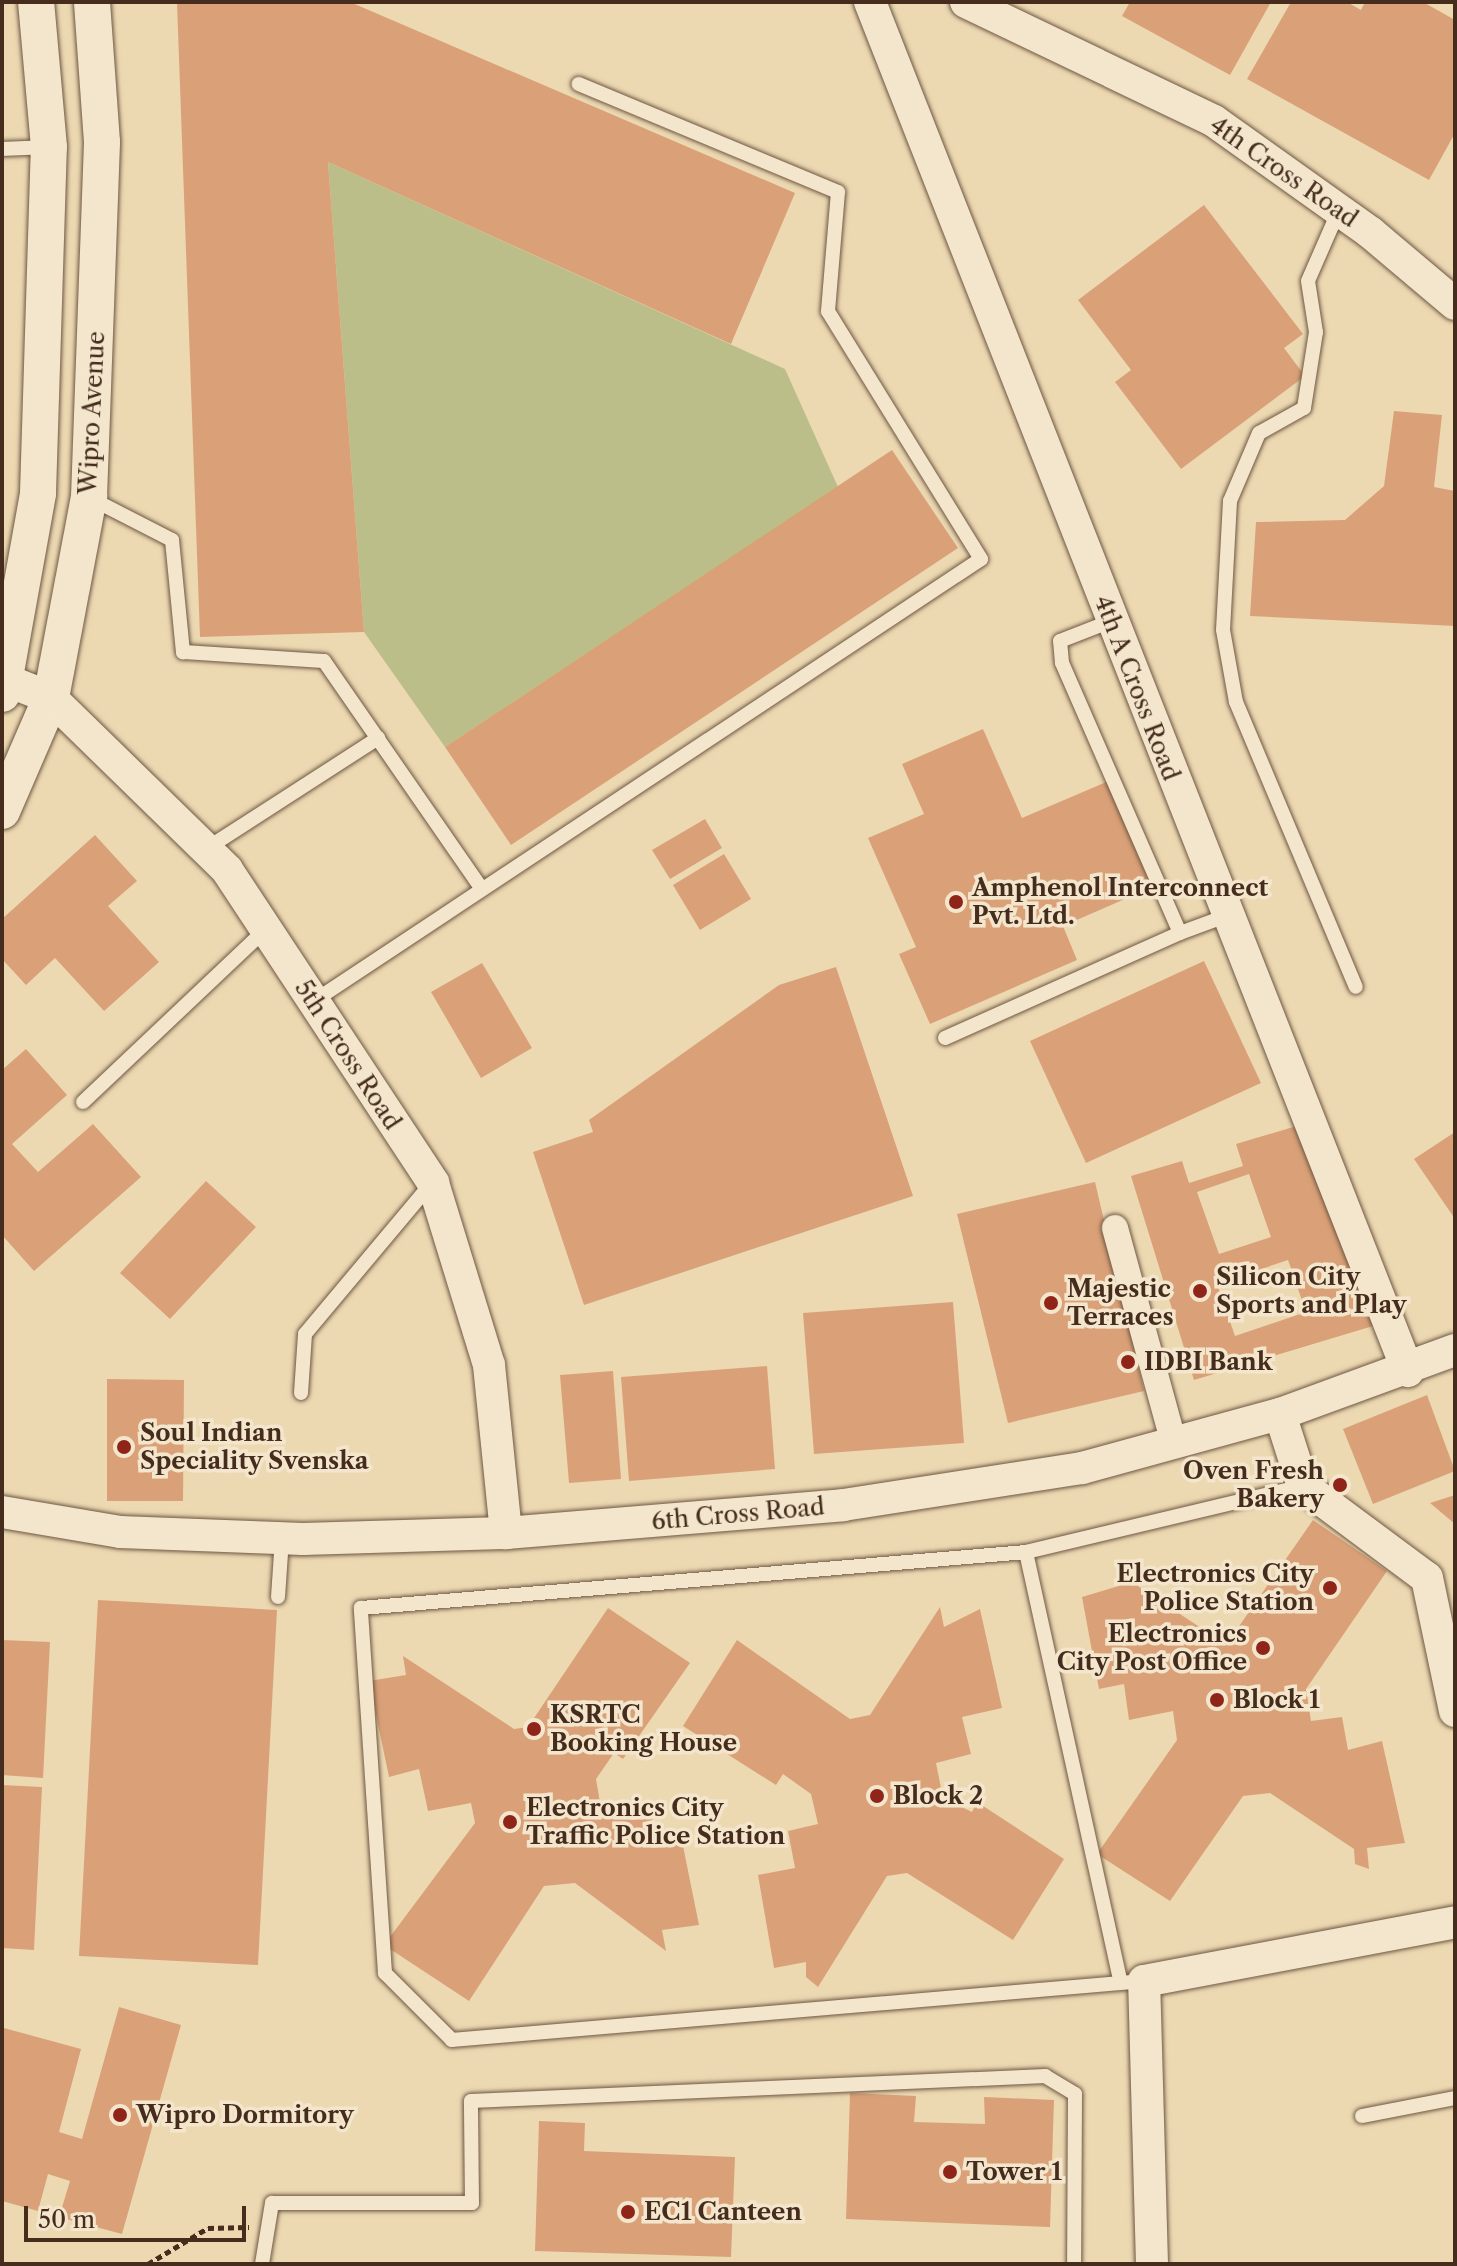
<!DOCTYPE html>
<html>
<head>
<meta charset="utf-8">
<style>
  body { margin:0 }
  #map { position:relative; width:1457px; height:2266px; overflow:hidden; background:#ecd9b2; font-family:"Libre Caslon Text",serif }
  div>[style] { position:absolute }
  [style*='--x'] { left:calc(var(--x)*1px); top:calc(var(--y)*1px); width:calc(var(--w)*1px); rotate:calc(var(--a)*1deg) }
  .green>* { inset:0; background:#bcbe89 }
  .building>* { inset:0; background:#daa178 }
  .path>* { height:5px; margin-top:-2.5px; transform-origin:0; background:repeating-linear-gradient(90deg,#452c1d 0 6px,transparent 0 10px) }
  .roads { filter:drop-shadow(0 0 2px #6f5742) drop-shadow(0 0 2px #6f5742) }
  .service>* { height:14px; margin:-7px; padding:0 7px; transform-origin:7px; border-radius:7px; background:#f3e6cd }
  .minor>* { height:26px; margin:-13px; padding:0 13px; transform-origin:13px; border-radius:13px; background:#f3e6cd }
  .tertiary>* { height:32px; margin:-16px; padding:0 16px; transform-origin:16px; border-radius:16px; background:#f3e6cd }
  .secondary>* { height:36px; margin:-18px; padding:0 18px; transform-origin:18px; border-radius:18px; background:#f3e6cd }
  .dots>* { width:22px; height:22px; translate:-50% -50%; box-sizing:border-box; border:4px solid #f3e6cd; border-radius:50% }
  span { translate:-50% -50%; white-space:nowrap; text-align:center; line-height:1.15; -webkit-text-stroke:7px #f3e6cd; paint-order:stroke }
  .street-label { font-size:24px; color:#452c1d }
  .poi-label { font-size:24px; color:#452c1d; font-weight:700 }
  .left { translate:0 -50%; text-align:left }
  .right { translate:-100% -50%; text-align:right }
  .frame { position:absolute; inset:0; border:4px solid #452c1d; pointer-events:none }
  .scale { position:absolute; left:24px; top:2206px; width:222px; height:36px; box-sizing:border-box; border:4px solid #452c1d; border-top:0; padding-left:10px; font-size:24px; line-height:28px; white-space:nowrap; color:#452c1d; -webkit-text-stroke:6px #f3e6cd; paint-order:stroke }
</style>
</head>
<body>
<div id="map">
  <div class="green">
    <div style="clip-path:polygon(328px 162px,785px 369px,838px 487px,445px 747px,364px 632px)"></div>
  </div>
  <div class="building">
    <div style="clip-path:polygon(350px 2px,795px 193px,731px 344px,328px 162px,364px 632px,200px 637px,177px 3px)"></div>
    <div style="clip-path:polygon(1130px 2px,1271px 2px,1230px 75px,1122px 16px)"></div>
    <div style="clip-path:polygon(1291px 2px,1347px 2px,1361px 10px,1365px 2px,1423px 2px,1455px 20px,1455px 133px,1429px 180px,1247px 79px)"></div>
    <div style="clip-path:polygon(1204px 205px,1303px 334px,1284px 348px,1305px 376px,1181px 469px,1115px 382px,1131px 370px,1078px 300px)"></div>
    <div style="clip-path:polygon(1394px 411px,1442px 415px,1434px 487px,1455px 491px,1455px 626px,1250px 616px,1256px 522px,1345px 520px,1384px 486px)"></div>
    <div style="clip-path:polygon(892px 450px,958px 548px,511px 845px,445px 747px)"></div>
    <div style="clip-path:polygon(983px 729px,1022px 818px,1111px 780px,1157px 885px,1063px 926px,1077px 960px,930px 1024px,899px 954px,916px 947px,868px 838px,924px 814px,902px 764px)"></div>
    <div style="clip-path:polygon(705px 819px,722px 848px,670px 879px,652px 850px)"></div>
    <div style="clip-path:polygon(95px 835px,137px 881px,108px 906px,159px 962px,104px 1011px,55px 958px,26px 985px,2px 959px,2px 919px)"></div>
    <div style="clip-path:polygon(724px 854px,751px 899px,700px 930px,673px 885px)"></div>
    <div style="clip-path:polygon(1204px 961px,1261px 1083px,1086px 1163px,1030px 1041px)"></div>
    <div style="clip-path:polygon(482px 963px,532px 1048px,481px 1078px,431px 992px)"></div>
    <div style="clip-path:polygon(836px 967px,913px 1196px,584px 1305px,533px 1152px,593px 1132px,589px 1120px,779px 985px)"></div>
    <div style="clip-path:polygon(26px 1049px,67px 1095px,12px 1144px,38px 1172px,93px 1124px,141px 1177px,34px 1271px,2px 1235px,2px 1070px)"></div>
    <div style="clip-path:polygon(evenodd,1300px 1125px,1373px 1326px,1194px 1380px,1131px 1176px,1182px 1161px,1189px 1183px,1243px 1166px,1236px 1144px,1300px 1125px,1249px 1174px,1271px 1237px,1219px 1254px,1197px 1192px,1249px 1174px,1300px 1125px,1288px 1260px,1306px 1312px,1235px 1336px,1217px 1284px,1288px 1260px)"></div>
    <div style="clip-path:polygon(1455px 1132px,1455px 1219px,1414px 1159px)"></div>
    <div style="clip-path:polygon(206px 1181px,256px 1227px,170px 1319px,120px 1273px)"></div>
    <div style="clip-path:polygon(1095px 1182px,1144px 1391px,1008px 1423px,957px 1214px)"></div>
    <div style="clip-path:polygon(953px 1302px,964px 1443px,814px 1454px,803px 1313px)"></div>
    <div style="clip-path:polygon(767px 1366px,775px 1469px,629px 1481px,621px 1377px)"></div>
    <div style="clip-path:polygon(613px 1371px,621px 1479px,569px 1483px,560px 1375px)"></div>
    <div style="clip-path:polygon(107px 1379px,184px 1380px,183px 1501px,107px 1501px)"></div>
    <div style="clip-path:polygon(1427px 1395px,1455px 1471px,1373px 1504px,1343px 1429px)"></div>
    <div style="clip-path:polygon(1455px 1495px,1455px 1524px,1430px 1503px)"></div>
    <div style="clip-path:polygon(1313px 1520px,1387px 1571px,1306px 1689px,1311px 1721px,1342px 1717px,1348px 1750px,1382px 1741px,1405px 1843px,1367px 1848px,1369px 1869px,1355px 1864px,1354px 1849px,1270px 1793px,1243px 1796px,1170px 1901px,1097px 1854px,1177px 1740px,1173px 1711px,1129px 1720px,1124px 1684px,1099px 1689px,1082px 1597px,1132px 1582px,1213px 1636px,1235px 1632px)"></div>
    <div style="clip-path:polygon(98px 1600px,277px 1610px,258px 1965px,79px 1956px)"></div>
    <div style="clip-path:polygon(940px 1607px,944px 1627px,980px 1609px,1002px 1708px,962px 1717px,971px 1754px,936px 1763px,943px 1798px,972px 1812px,977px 1802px,1064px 1859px,1013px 1940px,907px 1873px,887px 1876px,818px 1987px,806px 1977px,806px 1962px,774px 1968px,758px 1875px,795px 1868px,788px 1831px,818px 1824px,811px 1794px,783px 1774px,776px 1785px,683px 1726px,737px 1640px,850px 1719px,870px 1715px)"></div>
    <div style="clip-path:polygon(608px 1608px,690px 1663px,623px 1759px,614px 1753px,596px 1779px,602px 1814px,649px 1805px,655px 1835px,680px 1831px,699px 1925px,662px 1930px,666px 1951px,575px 1883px,544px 1886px,469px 2001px,384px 1945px,475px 1823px,471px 1803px,428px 1811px,419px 1769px,389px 1777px,369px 1681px,406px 1675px,403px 1656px,514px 1729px,528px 1727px)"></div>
    <div style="clip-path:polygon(2px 1640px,50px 1642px,43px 1778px,2px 1775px)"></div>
    <div style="clip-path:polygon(2px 1785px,42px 1787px,34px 1950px,2px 1948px)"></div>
    <div style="clip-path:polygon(119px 2007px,181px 2025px,122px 2234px,59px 2217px,70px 2181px,48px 2174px,38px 2211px,2px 2201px,4px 2028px,81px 2049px,59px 2132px,82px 2139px)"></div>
    <div style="clip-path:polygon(850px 2093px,916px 2096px,914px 2122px,985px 2124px,984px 2097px,1054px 2100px,1050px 2227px,846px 2219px)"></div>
    <div style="clip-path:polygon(539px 2121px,585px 2123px,584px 2151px,735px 2157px,731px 2257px,535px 2251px)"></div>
  </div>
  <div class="path">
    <div style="--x:148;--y:2264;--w:70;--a:-31"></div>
    <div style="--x:208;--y:2228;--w:41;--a:-1.4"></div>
  </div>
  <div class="roads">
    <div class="service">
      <div style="--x:2;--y:149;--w:47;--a:-2.4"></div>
      <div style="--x:1339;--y:210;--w:77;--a:113.6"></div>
      <div style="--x:1308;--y:281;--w:52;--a:81.1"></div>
      <div style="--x:1316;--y:332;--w:77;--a:99"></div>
      <div style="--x:1304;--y:408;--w:51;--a:150.9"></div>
      <div style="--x:1259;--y:433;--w:74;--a:113.1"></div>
      <div style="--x:1230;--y:501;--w:129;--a:93.1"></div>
      <div style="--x:1223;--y:630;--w:73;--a:79.8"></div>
      <div style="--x:1236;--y:702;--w:309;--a:67.2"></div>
      <div style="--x:90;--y:498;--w:92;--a:27.1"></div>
      <div style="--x:172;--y:540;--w:113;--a:84.4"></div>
      <div style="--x:183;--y:652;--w:141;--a:3.7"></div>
      <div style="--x:324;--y:661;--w:274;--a:55.3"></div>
      <div style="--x:206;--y:849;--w:205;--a:-32.8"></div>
      <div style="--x:1180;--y:933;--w:49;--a:-20.3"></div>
      <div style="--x:314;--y:1001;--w:800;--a:-33.53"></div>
      <div style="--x:981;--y:559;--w:291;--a:-121.7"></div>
      <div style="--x:828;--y:311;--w:119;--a:-85.2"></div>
      <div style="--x:838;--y:192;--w:281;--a:-157.4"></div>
      <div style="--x:945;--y:1038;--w:257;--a:-24.1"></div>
      <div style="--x:1180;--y:933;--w:295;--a:-113.6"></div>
      <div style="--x:1062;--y:663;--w:22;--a:-95"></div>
      <div style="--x:1060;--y:641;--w:55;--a:-21.4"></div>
      <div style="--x:83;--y:1102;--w:252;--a:-43.4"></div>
      <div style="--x:301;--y:1393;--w:59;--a:-86.1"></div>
      <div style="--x:305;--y:1334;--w:196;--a:-50"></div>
      <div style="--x:1026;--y:1552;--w:439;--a:77.6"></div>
      <div style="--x:278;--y:1597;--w:59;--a:-86.1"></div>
      <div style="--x:1144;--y:1981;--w:695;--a:175.13"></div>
      <div style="--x:452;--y:2040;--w:95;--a:-135"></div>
      <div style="--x:385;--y:1973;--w:366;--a:-93.8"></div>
      <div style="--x:361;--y:1608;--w:667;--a:-4.81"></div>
      <div style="--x:1026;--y:1552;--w:285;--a:-13.4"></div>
      <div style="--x:1362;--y:2116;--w:95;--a:-11"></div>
      <div style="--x:262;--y:2264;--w:62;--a:-80.7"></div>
      <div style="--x:272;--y:2203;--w:200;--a:0"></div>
      <div style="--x:472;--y:2203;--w:102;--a:-90.6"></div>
      <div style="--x:471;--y:2101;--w:575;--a:-2.49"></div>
      <div style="--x:1045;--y:2076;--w:35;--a:31"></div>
      <div style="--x:1075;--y:2094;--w:170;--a:90.3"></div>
    </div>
    <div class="minor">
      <div style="--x:1115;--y:1228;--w:224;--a:74.7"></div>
    </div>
    <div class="tertiary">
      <div style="--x:870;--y:2;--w:1471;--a:68.55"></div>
      <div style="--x:966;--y:2;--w:275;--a:25.6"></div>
      <div style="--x:1214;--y:121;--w:193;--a:35.5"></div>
      <div style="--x:1371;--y:233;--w:110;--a:40.2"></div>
      <div style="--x:8;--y:681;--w:46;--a:21.6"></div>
      <div style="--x:51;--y:698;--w:246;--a:44.3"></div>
      <div style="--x:227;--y:870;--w:375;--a:56.6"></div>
      <div style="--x:433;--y:1183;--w:190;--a:72.9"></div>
      <div style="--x:489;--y:1365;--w:169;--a:84.2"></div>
      <div style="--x:1280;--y:1414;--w:76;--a:72.3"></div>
      <div style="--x:1303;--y:1486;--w:154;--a:36.6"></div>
      <div style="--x:1427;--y:1578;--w:136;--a:78.1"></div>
      <div style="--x:2;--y:1512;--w:120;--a:9.6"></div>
      <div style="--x:120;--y:1532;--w:183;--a:2.2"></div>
      <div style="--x:303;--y:1539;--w:203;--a:-1.7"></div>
      <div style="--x:506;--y:1533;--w:338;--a:-4.7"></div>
      <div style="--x:843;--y:1505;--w:242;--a:-8.8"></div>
      <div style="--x:1082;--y:1468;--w:205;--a:-15.3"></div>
      <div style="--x:1280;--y:1414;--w:186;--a:-20.1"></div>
      <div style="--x:1152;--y:2264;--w:283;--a:-91.6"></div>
      <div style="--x:1144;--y:1981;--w:317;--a:-10.7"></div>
    </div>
    <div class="secondary">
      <div style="--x:2;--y:694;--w:204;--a:-79.8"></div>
      <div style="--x:38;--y:493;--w:346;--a:-88.2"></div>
      <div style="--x:49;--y:147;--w:146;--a:-95.1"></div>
      <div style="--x:2;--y:811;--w:123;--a:-66.6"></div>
      <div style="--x:51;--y:698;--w:205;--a:-79.3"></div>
      <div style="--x:89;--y:497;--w:355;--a:-87.9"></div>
      <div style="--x:102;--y:142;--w:140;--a:-94.1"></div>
    </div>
  </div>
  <div class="dots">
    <div style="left:956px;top:902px;background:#8f2418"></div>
    <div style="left:1200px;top:1291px;background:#8f2418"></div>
    <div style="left:1051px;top:1303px;background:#8f2418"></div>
    <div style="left:1128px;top:1362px;background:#8f2418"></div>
    <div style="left:124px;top:1447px;background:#8f2418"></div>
    <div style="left:1340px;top:1485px;background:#8f2418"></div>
    <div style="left:1330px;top:1588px;background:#8f2418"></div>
    <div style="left:1263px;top:1648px;background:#8f2418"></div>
    <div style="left:1217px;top:1700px;background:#8f2418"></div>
    <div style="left:534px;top:1729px;background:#8f2418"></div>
    <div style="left:877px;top:1796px;background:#8f2418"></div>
    <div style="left:510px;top:1822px;background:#8f2418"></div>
    <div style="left:120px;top:2115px;background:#8f2418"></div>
    <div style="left:950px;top:2172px;background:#8f2418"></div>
    <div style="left:628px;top:2212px;background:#8f2418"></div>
  </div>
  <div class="street-label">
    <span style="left:1284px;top:172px;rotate:35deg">4th Cross Road</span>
    <span style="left:92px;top:413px;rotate:-87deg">Wipro Avenue</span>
    <span style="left:1137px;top:688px;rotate:69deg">4th A Cross Road</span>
    <span style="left:348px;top:1055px;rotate:57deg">5th Cross Road</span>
    <span style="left:738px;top:1514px;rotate:-5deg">6th Cross Road</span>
  </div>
  <div class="poi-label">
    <span class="left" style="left:972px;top:902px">Amphenol Interconnect<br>Pvt. Ltd.</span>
    <span class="left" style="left:1216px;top:1291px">Silicon City<br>Sports and Play</span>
    <span class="left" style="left:1067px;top:1303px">Majestic<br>Terraces</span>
    <span class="left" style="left:1144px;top:1362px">IDBI Bank</span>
    <span class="left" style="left:140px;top:1447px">Soul Indian<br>Speciality Svenska</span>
    <span class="right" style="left:1324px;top:1485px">Oven Fresh<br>Bakery</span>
    <span class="right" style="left:1314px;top:1588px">Electronics City<br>Police Station</span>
    <span class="right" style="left:1247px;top:1648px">Electronics<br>City Post Office</span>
    <span class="left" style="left:1233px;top:1700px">Block 1</span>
    <span class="left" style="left:550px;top:1729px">KSRTC<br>Booking House</span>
    <span class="left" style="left:893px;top:1796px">Block 2</span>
    <span class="left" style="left:526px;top:1822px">Electronics City<br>Traffic Police Station</span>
    <span class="left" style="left:136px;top:2115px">Wipro Dormitory</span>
    <span class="left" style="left:966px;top:2172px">Tower 1</span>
    <span class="left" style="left:644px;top:2212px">EC1 Canteen</span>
  </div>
  <div class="frame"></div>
  <div class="scale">50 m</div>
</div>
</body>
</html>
